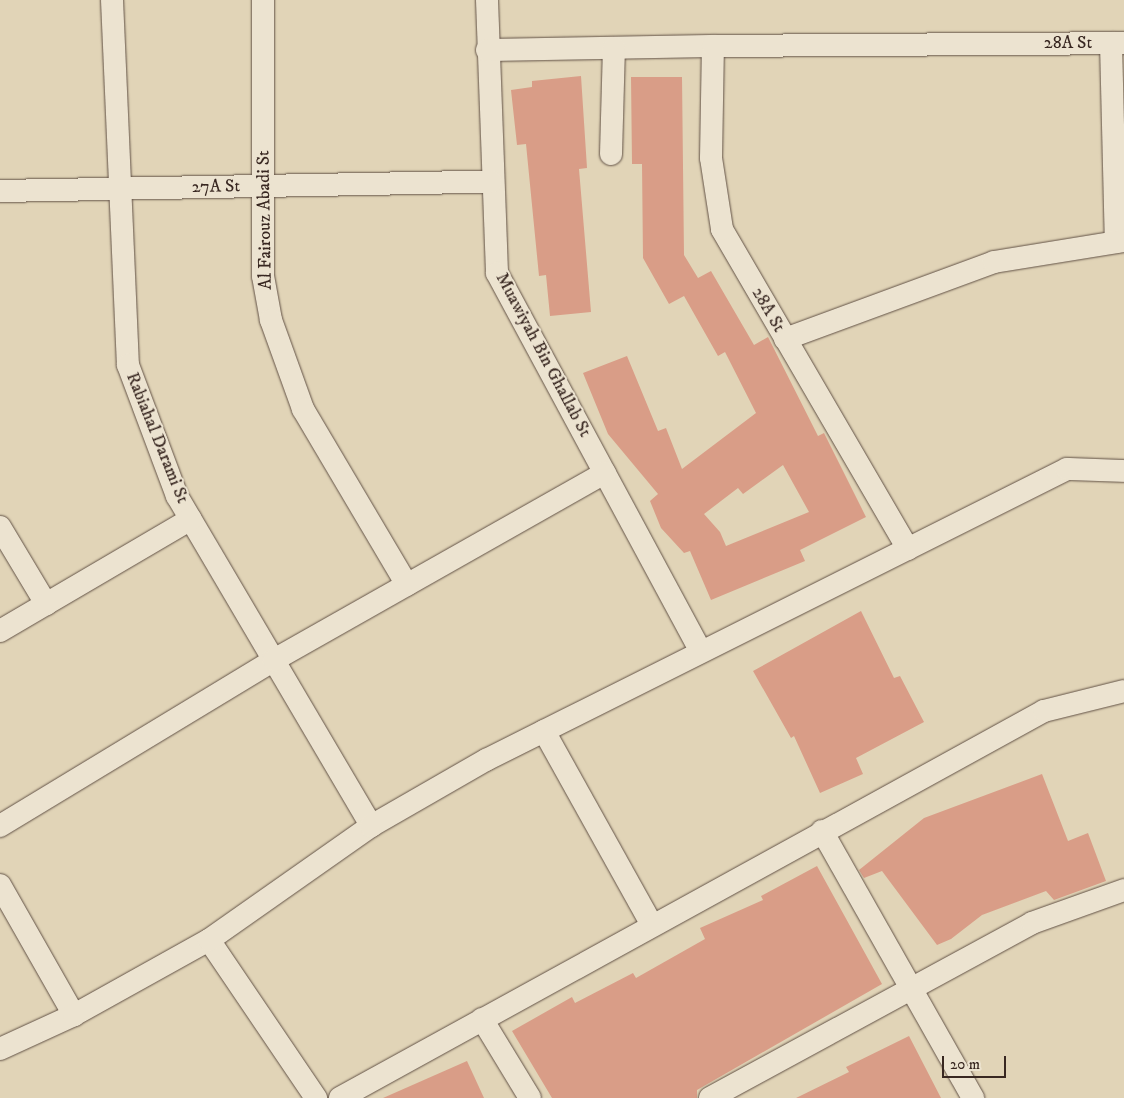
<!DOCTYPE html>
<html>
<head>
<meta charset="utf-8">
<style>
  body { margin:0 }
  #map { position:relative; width:1124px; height:1098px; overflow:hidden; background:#e1d4b7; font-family:"IM FELL DW Pica",serif }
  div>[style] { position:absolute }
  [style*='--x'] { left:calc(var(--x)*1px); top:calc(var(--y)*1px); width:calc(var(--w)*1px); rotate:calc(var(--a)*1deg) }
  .building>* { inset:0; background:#d99d87 }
  .roads { filter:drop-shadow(0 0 1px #625246) drop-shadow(0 0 1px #625246) }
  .street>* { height:22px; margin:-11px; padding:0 11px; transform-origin:11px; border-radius:11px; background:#ece3d0 }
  span { translate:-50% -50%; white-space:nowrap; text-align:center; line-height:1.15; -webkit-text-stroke:4px #ece3d0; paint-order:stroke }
  .street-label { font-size:18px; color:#382721 }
  .scale { position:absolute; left:942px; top:1056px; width:64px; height:22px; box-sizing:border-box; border:2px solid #382721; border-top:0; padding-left:6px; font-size:15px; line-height:18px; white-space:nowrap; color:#382721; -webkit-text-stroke:4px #ece3d0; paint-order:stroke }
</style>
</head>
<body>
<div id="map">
  <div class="building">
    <div style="clip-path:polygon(581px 76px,587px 168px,579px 169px,591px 312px,550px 316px,546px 275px,539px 276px,526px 144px,517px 145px,511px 90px,532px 87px,532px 81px)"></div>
    <div style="clip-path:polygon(evenodd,631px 77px,682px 77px,684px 255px,698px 278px,711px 271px,754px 345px,768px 337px,818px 436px,824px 433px,866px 517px,800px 550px,805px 561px,711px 600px,690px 551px,684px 553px,661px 528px,650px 501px,658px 494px,608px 434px,583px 373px,627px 356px,658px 431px,666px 428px,682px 469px,756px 413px,725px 352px,718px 356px,684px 296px,669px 304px,643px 258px,642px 164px,632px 164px,631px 77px,783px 465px,809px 512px,726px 546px,720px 532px,704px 514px,738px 488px,743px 494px,783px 465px)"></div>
    <div style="clip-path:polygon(861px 611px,894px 678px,900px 676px,924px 722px,856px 758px,863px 774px,820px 793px,794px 736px,791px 738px,753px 671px)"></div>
    <div style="clip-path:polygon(1042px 774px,1068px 841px,1088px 833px,1106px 881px,1054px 900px,1046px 891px,982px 915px,951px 939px,937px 945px,882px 871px,864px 878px,859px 870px,924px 818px)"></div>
    <div style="clip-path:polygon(817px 866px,882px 984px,697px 1090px,697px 1098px,552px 1098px,512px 1031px,572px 997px,575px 1003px,633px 973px,636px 978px,705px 939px,700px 928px,763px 900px,761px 896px)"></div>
    <div style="clip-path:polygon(909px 1036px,941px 1098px,796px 1098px,849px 1072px,846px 1067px)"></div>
    <div style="clip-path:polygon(467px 1061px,484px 1098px,383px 1098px)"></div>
  </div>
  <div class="roads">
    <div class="street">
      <div style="--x:112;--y:0;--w:365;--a:87.5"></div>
      <div style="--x:128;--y:365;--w:140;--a:69.5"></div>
      <div style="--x:177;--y:496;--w:383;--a:59.5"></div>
      <div style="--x:263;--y:0;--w:276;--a:90"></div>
      <div style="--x:263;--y:276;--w:45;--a:79.7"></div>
      <div style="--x:271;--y:320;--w:95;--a:70.2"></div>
      <div style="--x:303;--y:409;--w:204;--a:59.4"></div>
      <div style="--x:487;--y:0;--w:273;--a:87.9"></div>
      <div style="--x:497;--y:273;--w:430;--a:61.7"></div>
      <div style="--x:1111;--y:43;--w:199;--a:88.6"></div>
      <div style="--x:487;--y:50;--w:226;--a:-1"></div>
      <div style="--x:611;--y:154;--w:106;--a:-88.4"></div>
      <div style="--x:0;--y:191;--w:491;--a:-1.1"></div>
      <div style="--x:785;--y:339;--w:223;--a:-20.2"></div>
      <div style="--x:994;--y:262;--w:132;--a:-9.2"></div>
      <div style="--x:0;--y:527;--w:90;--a:59.1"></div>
      <div style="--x:908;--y:549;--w:370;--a:-120.2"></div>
      <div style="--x:722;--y:229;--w:72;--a:-98.8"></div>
      <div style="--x:711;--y:158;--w:112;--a:-89"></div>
      <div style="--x:713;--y:46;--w:411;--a:-0.4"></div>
      <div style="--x:0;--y:631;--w:221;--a:-30.4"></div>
      <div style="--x:544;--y:731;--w:222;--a:60.9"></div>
      <div style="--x:0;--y:826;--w:320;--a:-31.2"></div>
      <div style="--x:274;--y:660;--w:380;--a:-29.5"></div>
      <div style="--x:822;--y:831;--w:307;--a:60.5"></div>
      <div style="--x:0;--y:885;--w:150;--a:60.4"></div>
      <div style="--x:209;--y:940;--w:191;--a:55.9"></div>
      <div style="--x:482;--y:1019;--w:92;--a:58.7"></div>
      <div style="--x:0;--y:1049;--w:81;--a:-24.7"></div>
      <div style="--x:74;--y:1015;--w:154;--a:-29.1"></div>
      <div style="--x:209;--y:940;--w:198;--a:-35.1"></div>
      <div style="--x:371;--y:826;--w:133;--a:-29.9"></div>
      <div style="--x:486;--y:760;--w:650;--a:-26.6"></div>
      <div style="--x:1067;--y:469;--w:57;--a:2"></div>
      <div style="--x:340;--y:1098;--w:803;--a:-28.8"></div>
      <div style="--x:1044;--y:711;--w:82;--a:-14"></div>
      <div style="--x:710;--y:1098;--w:366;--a:-28.5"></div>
      <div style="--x:1032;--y:923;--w:98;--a:-19.7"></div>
    </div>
  </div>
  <div class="street-label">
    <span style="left:1068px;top:43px">28A St</span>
    <span style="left:216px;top:187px;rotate:-1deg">27A St</span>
    <span style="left:265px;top:220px;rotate:-91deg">Al Fairouz Abadi St</span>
    <span style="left:768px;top:310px;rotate:60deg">28A St</span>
    <span style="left:543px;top:355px;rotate:62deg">Muawiyah Bin Ghallab St</span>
    <span style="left:157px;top:438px;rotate:68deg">Rabiahal Darami St</span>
  </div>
  <div class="scale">20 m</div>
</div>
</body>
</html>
